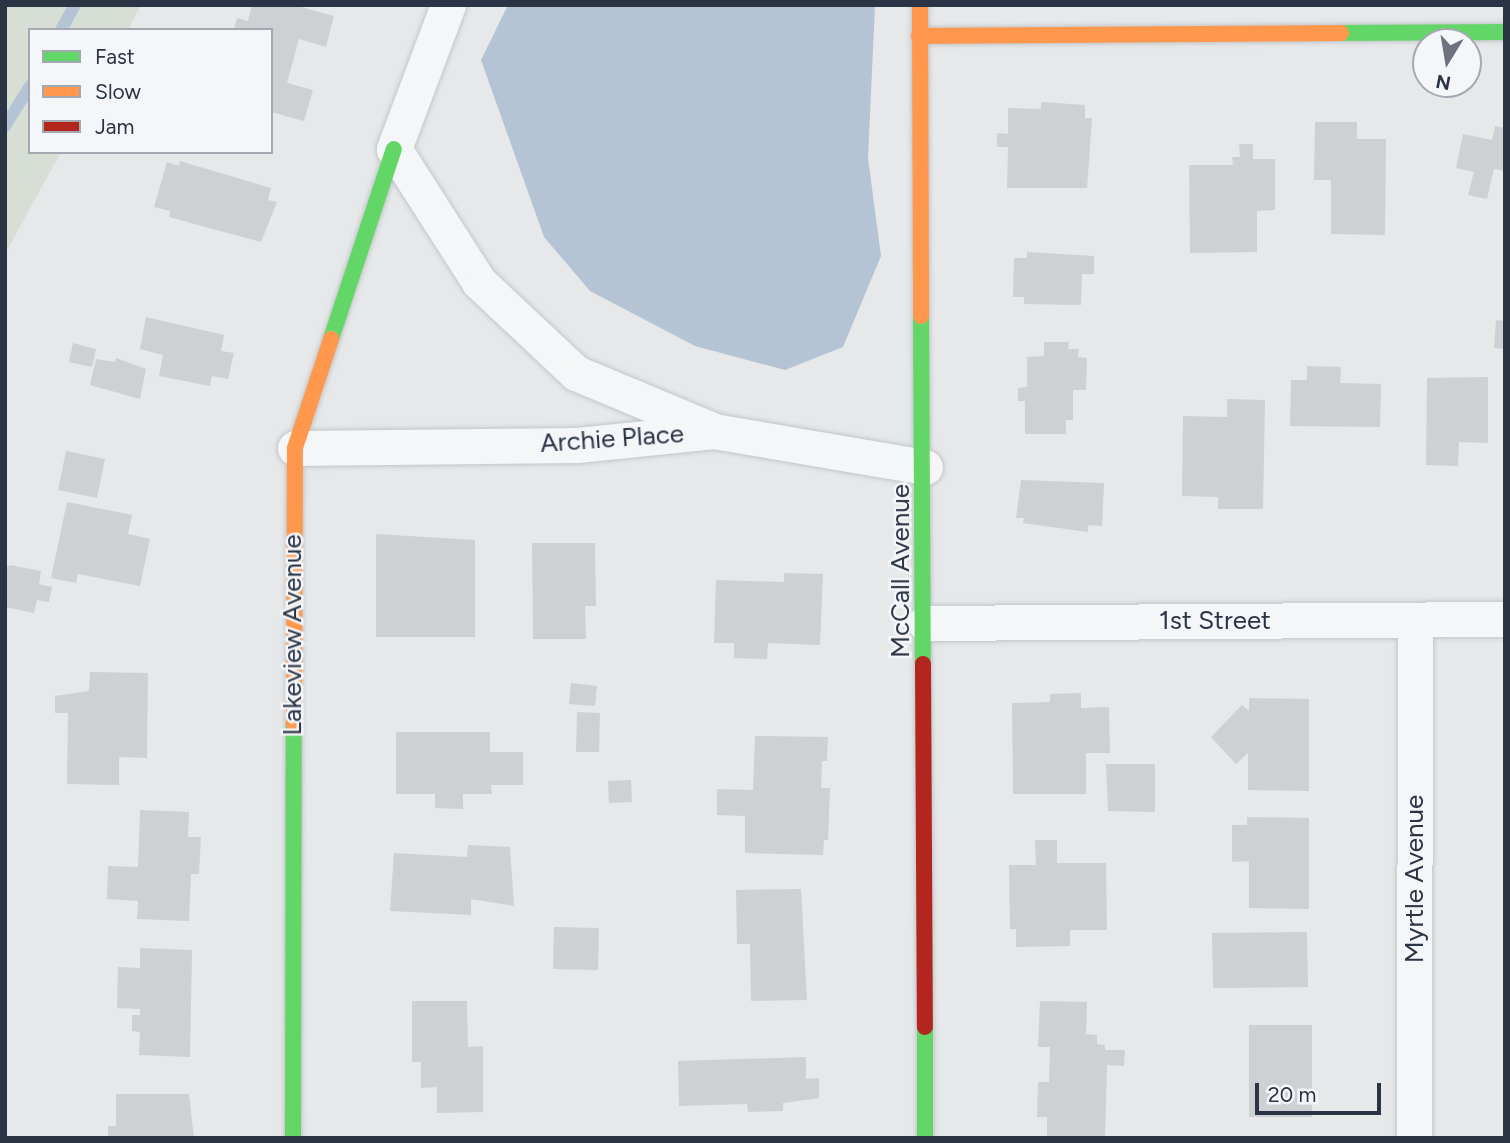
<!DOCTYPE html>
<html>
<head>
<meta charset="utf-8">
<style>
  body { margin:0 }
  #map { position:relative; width:1510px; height:1143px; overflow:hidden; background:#e6e8ea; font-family:Figtree,sans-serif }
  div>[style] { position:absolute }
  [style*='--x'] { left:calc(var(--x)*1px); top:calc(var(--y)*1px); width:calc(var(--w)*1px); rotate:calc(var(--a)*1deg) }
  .green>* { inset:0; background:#d6ded6 }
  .water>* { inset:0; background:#b4c4d5 }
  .stream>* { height:12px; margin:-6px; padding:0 6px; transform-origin:6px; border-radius:6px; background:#b4c4d5 }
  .building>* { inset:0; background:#ced0d3 }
  .roads { filter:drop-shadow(0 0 2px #c4c6c8) drop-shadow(0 0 2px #c4c6c8) }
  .street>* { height:35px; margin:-17.5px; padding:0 17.5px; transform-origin:17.5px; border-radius:17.5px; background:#f5f6f7 }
  .fast>* { height:16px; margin:-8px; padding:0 8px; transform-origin:8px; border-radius:8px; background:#63d668 }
  .slow>* { height:16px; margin:-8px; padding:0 8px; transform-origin:8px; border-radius:8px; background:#ff974d }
  .jam>* { height:16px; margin:-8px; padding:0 8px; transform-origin:8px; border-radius:8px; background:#b3261e }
  span { translate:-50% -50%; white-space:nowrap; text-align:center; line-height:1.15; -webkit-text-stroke:5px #f4f6f9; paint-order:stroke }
  .street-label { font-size:26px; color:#2b3445 }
  .frame { position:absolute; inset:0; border:7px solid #2b3445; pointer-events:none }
  .legend { position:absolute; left:28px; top:28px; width:245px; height:126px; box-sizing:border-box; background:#f4f6f9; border:2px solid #a4a8b1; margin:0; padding:9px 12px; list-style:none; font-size:21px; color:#2b3445 }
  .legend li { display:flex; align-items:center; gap:14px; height:35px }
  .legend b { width:35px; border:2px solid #a4a8b1 }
  .north { position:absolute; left:1412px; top:28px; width:70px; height:70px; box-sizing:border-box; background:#f4f6f9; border:2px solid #a4a8b1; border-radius:50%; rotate:191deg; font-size:19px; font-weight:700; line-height:28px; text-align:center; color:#2b3445 }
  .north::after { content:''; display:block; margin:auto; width:24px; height:32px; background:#6c737f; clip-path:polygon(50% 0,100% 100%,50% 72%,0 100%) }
  .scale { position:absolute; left:1255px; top:1083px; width:126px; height:32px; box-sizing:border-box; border:4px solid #2b3445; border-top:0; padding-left:9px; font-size:21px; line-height:24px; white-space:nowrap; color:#2b3445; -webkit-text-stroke:5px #f4f6f9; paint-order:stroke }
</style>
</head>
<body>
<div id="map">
  <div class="green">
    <div style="clip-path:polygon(5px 5px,141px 5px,128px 30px,30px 30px,30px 152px,61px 152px,5px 254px)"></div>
  </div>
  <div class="water">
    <div style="clip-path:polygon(508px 5px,875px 5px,868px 158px,881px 256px,843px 347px,785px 370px,695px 346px,590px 291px,544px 237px,481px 60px)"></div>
  </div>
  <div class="stream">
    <div style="--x:61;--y:30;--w:29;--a:-61"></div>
    <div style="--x:5;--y:126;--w:47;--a:-58"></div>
  </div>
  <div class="building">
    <div style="clip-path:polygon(252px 5px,294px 5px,334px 16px,326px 47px,299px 39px,287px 83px,313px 90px,304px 121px,271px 112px,271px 30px,234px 30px,237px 18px,248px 21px)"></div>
    <div style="clip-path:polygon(1041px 102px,1085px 105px,1085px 118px,1092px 118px,1087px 188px,1007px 188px,1008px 147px,997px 147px,997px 133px,1008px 134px,1008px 108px,1041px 109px)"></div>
    <div style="clip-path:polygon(1315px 122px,1357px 122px,1357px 139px,1386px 139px,1385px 235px,1331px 234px,1331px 180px,1314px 180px)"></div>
    <div style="clip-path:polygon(1495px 126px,1505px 128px,1505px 171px,1494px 169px,1487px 199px,1468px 195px,1474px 172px,1456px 168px,1463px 134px,1492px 140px)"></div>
    <div style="clip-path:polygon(1239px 144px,1253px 144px,1253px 159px,1275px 159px,1275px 210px,1257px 211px,1257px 252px,1190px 253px,1189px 165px,1233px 165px,1232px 157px,1240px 157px)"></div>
    <div style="clip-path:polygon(180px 161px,271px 188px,268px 200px,277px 202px,261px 242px,169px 217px,170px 211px,154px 207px,167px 162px,179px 166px)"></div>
    <div style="clip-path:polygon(1027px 252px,1094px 256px,1094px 274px,1082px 274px,1081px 305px,1024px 304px,1024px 297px,1013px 297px,1014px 258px,1027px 258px)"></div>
    <div style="clip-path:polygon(146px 317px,224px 335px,221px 351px,234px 353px,228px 379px,212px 376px,210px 386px,159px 376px,163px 355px,140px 349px)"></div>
    <div style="clip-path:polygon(1496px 320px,1505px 321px,1505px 349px,1494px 348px)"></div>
    <div style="clip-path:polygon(1044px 342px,1069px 342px,1068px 349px,1079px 349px,1078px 357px,1087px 358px,1086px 390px,1073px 390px,1073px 420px,1066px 420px,1066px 434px,1025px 434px,1025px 401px,1018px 401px,1018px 388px,1027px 387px,1027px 357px,1044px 356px)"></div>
    <div style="clip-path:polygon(73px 343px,96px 349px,92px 367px,69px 362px)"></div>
    <div style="clip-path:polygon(116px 358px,146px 369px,140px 399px,90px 385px,96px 359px,115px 362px)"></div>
    <div style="clip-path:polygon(1307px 366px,1341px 367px,1340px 383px,1381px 384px,1380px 427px,1290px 426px,1291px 380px,1307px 380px)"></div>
    <div style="clip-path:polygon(1488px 377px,1488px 443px,1459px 442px,1458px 466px,1426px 465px,1427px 378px)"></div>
    <div style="clip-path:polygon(1227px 399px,1265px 400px,1263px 509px,1218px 509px,1218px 497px,1182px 496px,1183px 416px,1227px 417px)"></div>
    <div style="clip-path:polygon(66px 451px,105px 459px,97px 498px,58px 490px)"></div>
    <div style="clip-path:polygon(1021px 480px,1104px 483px,1102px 526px,1088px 525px,1088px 532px,1023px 523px,1024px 518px,1016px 518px)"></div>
    <div style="clip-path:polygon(67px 502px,132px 515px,128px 534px,150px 539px,140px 586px,78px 574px,76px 583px,51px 578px)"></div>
    <div style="clip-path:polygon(376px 534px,475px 540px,475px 637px,376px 637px)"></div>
    <div style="clip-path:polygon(532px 543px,595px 543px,596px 606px,585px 606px,586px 639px,533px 639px)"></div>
    <div style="clip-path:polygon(10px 565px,41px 571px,39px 584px,52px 587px,49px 602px,37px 600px,34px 613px,5px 607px,5px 568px)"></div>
    <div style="clip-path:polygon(784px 573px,823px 574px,820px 645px,768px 643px,767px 659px,734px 658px,734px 643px,714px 643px,716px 580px,784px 582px)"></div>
    <div style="clip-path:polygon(90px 672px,148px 673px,147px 758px,119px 757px,119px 785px,67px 784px,68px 713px,55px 713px,55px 696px,89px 691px)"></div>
    <div style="clip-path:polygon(571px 683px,597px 686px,595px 706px,569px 704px)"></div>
    <div style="clip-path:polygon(1081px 693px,1081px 708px,1109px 707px,1110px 753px,1086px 753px,1086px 794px,1013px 794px,1012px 703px,1050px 702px,1050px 694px)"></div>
    <div style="clip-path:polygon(1249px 698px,1309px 699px,1309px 791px,1248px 790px,1248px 753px,1236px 764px,1211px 737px,1242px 705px,1249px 711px)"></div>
    <div style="clip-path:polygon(577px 712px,600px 713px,599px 752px,576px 752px)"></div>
    <div style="clip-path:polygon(396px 732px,490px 732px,490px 752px,523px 752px,523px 785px,491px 785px,492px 794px,463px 794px,463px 809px,435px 808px,435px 794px,396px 794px)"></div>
    <div style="clip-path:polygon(755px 736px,828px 737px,827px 761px,822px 761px,821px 788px,830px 788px,828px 840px,824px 840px,823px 855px,745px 853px,745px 816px,717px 815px,717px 789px,753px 790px)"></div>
    <div style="clip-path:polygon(1106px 764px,1155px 764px,1155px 812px,1108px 811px)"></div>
    <div style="clip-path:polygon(631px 780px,632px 802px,609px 803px,608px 781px)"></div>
    <div style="clip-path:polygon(140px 810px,189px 812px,188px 837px,201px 837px,199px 874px,191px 874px,189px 921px,137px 919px,138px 901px,107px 899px,108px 866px,138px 867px)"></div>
    <div style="clip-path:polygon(1247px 817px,1309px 818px,1309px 909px,1249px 908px,1249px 861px,1232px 862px,1232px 825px,1247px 825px)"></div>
    <div style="clip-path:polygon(1035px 840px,1057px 840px,1057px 863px,1106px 863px,1107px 930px,1070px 930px,1070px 946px,1016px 947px,1016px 929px,1010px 929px,1009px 865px,1036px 865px)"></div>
    <div style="clip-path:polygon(468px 845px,510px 847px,514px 906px,471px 899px,471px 915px,390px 911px,394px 853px,467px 857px)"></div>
    <div style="clip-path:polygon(801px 889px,807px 1000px,751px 1001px,750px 944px,737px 944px,736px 890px)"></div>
    <div style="clip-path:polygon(554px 927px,599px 928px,598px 970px,553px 969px)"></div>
    <div style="clip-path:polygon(1307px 932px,1308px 987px,1213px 988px,1212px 933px)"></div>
    <div style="clip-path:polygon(140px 948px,192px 950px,190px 1057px,139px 1055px,140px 1032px,132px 1031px,132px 1015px,140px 1015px,140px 1009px,117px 1008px,118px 967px,140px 968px)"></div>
    <div style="clip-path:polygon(412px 1001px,467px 1001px,468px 1047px,483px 1046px,483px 1112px,437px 1113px,437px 1087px,421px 1088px,421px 1062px,412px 1062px)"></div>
    <div style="clip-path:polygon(1040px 1001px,1087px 1002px,1086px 1034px,1097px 1035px,1097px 1044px,1105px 1045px,1105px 1050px,1125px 1050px,1124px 1066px,1107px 1065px,1105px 1138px,1047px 1138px,1047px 1117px,1037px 1117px,1038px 1082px,1049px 1082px,1050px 1047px,1038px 1047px)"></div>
    <div style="clip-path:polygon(1249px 1025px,1312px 1025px,1312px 1117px,1249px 1117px)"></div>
    <div style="clip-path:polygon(806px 1057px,806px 1079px,819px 1078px,819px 1098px,783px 1103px,783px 1111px,748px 1112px,747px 1104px,679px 1106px,678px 1061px)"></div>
    <div style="clip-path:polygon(116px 1094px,189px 1094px,194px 1138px,108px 1138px,108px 1126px,116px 1126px)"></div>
  </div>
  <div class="roads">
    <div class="street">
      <div style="--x:448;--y:5;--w:154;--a:110.6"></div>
      <div style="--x:394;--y:149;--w:158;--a:57.4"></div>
      <div style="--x:479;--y:282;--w:133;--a:43.2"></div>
      <div style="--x:576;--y:373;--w:147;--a:22.7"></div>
      <div style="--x:295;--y:448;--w:282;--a:-0.6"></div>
      <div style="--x:577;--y:445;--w:138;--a:-5.8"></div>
      <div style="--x:714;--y:431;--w:214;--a:9.7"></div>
      <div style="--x:925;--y:623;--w:580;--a:-0.4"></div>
      <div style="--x:1414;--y:1138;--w:518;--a:-89.89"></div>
    </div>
    <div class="fast">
      <div style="--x:1341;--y:33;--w:164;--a:-0.3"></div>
      <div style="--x:921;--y:316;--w:348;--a:89.7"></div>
      <div style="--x:331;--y:339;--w:200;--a:-71.7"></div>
      <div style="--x:925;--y:1027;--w:111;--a:90"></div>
      <div style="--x:293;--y:1138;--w:414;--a:-89.9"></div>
    </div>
    <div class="slow">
      <div style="--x:920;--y:5;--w:311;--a:89.8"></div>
      <div style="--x:919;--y:36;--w:422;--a:-0.4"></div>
      <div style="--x:294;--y:724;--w:276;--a:-89.8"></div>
      <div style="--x:295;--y:448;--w:115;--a:-71.7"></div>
    </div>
    <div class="jam">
      <div style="--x:923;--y:664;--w:363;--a:89.7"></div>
    </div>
  </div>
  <div class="street-label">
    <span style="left:612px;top:439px;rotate:-4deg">Archie Place</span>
    <span style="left:901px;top:571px;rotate:-90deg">McCall Avenue</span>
    <span style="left:1215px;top:621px">1st Street</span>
    <span style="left:293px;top:635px;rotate:-90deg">Lakeview Avenue</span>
    <span style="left:1415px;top:879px;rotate:-90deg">Myrtle Avenue</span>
  </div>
  <div class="frame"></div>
  <ul class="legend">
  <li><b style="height:9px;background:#63d668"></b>Fast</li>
  <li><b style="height:9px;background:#ff974d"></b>Slow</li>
  <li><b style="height:9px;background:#b3261e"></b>Jam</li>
  </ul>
  <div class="north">N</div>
  <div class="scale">20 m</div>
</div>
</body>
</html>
